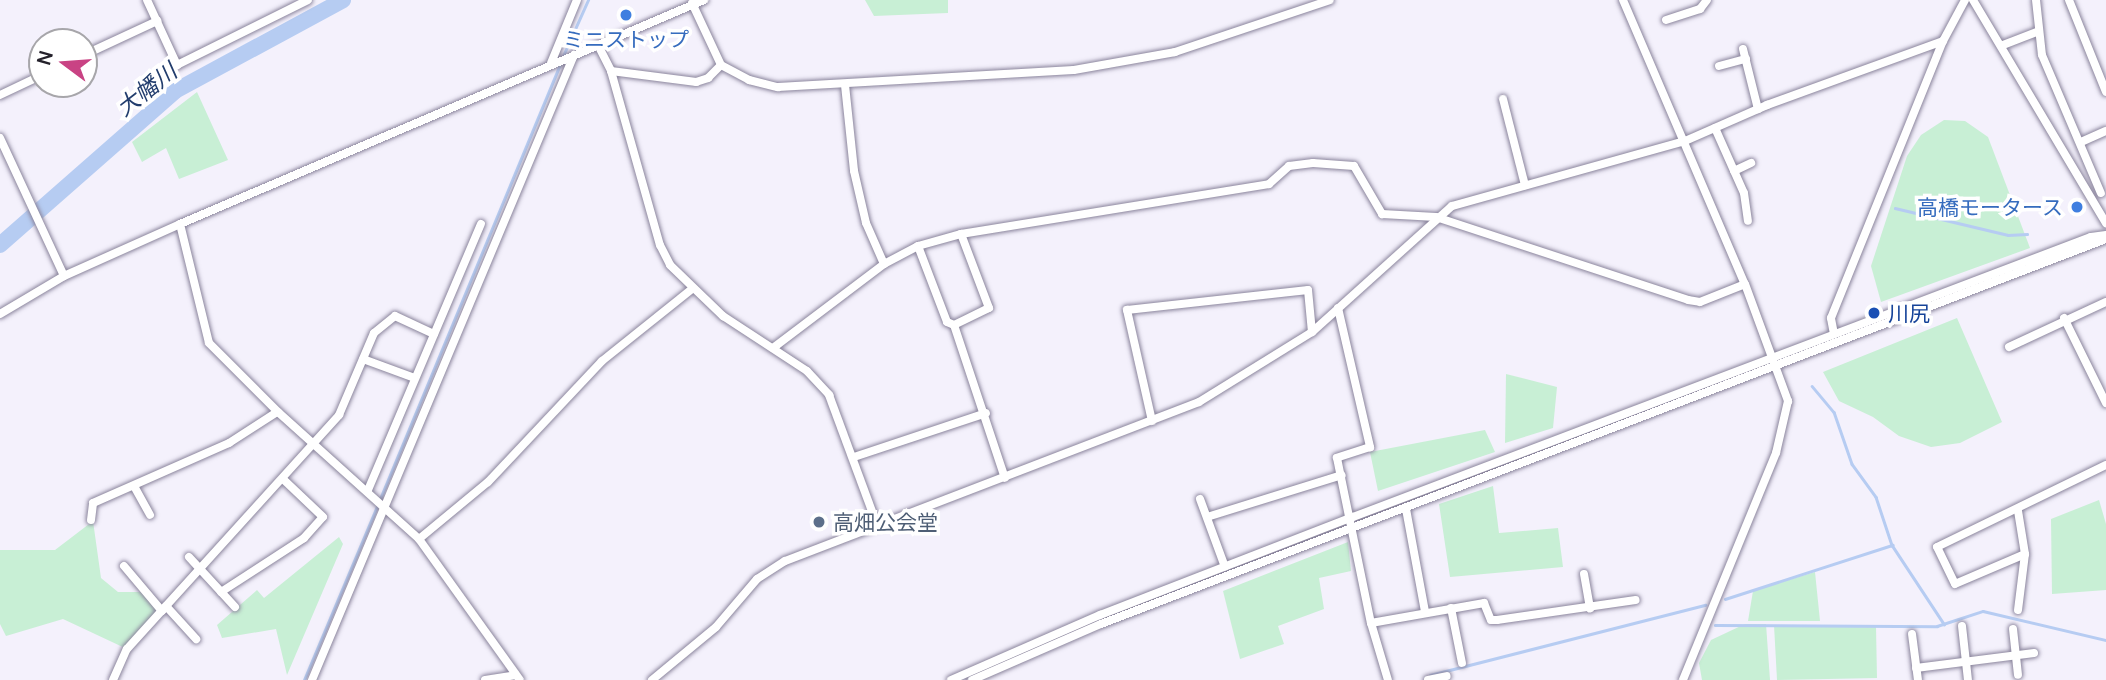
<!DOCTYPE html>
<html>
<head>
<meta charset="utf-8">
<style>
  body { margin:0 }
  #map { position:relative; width:2106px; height:680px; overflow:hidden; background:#f4f1fc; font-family:Manrope,"Noto Sans JP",sans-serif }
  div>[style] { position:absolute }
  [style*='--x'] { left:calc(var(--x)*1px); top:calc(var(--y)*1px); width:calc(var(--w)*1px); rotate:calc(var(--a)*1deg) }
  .green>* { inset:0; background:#c8efd5 }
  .stream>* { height:2.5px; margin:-1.25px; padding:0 1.25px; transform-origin:1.25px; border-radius:1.25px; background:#b6ccf2 }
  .river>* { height:16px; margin:-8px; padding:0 8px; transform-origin:8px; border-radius:8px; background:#b6ccf2 }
  .roads { filter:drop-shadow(0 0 2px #8a849c) drop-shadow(0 0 2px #8a849c) }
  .minor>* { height:8px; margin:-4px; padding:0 4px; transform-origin:4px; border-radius:4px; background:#fff }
  .dots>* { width:19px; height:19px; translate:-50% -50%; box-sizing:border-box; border:4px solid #fff; border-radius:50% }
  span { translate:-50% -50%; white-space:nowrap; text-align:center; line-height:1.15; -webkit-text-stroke:7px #fff; paint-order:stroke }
  .shop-label { font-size:21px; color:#366cbe }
  .right { translate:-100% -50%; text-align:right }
  .transit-label { font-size:21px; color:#164399 }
  .left { translate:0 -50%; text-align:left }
  .service-label { font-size:21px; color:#4e5e75 }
  .water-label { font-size:23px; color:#223d6d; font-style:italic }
  .north { position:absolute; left:28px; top:28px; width:70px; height:70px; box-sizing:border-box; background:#fff; border:2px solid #a7a6aa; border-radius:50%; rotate:286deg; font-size:19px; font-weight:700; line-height:28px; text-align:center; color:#24212b }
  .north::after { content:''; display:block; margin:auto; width:24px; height:32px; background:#c94384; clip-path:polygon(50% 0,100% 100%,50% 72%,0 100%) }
</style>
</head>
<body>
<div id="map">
  <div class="green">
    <div style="clip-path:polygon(865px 0,948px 0,948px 13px,874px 16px)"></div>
    <div style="clip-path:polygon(197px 92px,228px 160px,179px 179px,166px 148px,142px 162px,132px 142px)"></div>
    <div style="clip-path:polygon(1944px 120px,1965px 121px,1988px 137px,2030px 248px,1881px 302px,1871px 266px,1907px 156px,1921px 135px)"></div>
    <div style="clip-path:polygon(1957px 318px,2002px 422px,1960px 443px,1931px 447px,1899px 436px,1873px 417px,1839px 401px,1823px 372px)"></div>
    <div style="clip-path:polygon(1506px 374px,1557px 387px,1553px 428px,1505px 443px)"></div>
    <div style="clip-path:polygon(1485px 430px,1495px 452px,1378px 491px,1370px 452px)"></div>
    <div style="clip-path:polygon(1493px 486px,1499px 533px,1558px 528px,1563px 567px,1450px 577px,1439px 504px)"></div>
    <div style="clip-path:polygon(2099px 500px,2106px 524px,2106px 590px,2052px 594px,2051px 519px)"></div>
    <div style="clip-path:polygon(93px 521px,101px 578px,118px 592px,143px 592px,159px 608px,127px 649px,63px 619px,6px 636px,0 624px,0 550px,55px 550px)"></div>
    <div style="clip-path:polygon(339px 537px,343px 544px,287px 675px,276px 629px,222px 638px,217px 625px,257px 590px,264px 598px)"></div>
    <div style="clip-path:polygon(1348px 542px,1351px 571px,1319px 578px,1324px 609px,1278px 626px,1284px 644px,1240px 659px,1223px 591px)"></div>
    <div style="clip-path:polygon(1815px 572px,1820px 621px,1748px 621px,1753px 591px)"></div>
    <div style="clip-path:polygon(1745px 624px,1766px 624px,1770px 680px,1702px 680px,1699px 663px,1711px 640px)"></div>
    <div style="clip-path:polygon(1774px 625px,1876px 627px,1877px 678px,1777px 680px)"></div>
  </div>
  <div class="stream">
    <div style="--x:563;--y:56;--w:61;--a:-65.9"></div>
    <div style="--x:1895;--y:208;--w:116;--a:13.4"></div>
    <div style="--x:2008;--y:235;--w:19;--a:-3"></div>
    <div style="--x:1812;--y:386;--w:34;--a:50"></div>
    <div style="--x:1834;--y:412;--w:55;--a:70.9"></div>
    <div style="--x:1852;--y:464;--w:41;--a:54"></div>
    <div style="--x:1876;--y:497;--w:51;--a:71.6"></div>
    <div style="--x:1892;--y:545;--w:95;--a:56.6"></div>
    <div style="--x:380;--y:499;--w:469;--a:-67.5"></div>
    <div style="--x:1725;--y:599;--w:176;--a:-17.9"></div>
    <div style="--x:1715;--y:625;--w:222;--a:0.3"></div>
    <div style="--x:1937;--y:626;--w:48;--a:-18.1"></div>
    <div style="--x:1983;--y:611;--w:126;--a:13.3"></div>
    <div style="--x:1430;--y:675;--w:284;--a:-14.3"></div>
    <div style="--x:304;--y:680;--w:189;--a:-67.2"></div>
  </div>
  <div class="river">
    <div style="--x:0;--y:245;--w:233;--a:-41.3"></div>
    <div style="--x:175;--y:91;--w:191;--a:-28.4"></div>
  </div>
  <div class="roads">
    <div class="minor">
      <div style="--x:147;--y:0;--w:72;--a:65.2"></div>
      <div style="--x:177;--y:65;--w:146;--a:-26.4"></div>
      <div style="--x:1623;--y:0;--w:309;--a:66.8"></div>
      <div style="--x:1745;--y:284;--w:125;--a:69.8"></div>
      <div style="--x:1788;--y:401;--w:53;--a:103"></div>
      <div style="--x:1776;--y:453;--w:245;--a:112.3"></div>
      <div style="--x:1973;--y:0;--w:260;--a:59.2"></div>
      <div style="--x:2036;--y:0;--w:55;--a:83.8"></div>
      <div style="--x:2042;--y:55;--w:150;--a:66.9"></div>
      <div style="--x:2069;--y:0;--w:99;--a:68.1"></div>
      <div style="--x:692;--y:3;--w:68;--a:64.9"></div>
      <div style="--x:721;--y:65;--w:32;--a:28"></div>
      <div style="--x:749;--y:80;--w:30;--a:14"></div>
      <div style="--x:778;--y:87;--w:296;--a:-3.3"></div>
      <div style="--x:1074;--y:70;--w:103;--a:-10.1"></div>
      <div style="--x:1175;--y:52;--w:163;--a:-18.5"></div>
      <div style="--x:1666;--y:20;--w:36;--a:-18"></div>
      <div style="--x:1700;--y:9;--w:11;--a:-52"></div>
      <div style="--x:598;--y:45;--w:29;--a:63"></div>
      <div style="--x:611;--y:71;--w:181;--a:74.3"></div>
      <div style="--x:660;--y:245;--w:22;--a:63"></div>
      <div style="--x:670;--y:265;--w:74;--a:43.9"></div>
      <div style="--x:723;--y:316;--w:100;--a:33.2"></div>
      <div style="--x:807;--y:371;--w:33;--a:47"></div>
      <div style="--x:829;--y:395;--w:139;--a:69.7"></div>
      <div style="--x:2003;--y:45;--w:36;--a:-21"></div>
      <div style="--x:1743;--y:49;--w:62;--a:76"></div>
      <div style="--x:84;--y:55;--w:81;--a:-25"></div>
      <div style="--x:551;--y:63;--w:68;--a:-67.6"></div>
      <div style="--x:1719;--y:66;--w:28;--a:-15"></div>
      <div style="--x:611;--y:71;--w:86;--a:7.4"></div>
      <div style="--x:696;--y:82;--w:13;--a:-18"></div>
      <div style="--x:708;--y:78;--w:18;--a:-45"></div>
      <div style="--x:845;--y:85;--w:86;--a:84"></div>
      <div style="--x:854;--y:171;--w:53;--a:77"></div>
      <div style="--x:866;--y:223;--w:45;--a:66.3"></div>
      <div style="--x:0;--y:95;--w:47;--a:-25.5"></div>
      <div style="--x:1503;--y:99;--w:89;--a:75.7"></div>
      <div style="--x:1715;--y:128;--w:71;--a:66"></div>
      <div style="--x:1744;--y:193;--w:28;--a:82"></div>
      <div style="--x:0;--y:138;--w:152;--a:65.1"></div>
      <div style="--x:2081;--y:142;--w:27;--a:-24"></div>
      <div style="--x:1734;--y:171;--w:19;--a:-25"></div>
      <div style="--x:180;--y:224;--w:122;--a:76.3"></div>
      <div style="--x:209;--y:343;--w:98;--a:45"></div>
      <div style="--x:278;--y:412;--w:190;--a:42"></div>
      <div style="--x:419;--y:539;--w:173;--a:54.4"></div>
      <div style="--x:918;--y:246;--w:81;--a:69.1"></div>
      <div style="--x:947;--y:322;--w:8;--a:23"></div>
      <div style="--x:954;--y:325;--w:161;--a:71.6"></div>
      <div style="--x:1338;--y:308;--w:143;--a:77"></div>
      <div style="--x:1370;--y:447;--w:35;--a:162"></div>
      <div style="--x:1337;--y:458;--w:168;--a:78.4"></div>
      <div style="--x:1371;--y:623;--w:59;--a:73.4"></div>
      <div style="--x:0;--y:314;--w:74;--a:-30.7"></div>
      <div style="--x:64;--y:276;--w:127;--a:-24.1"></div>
      <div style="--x:180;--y:224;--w:570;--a:-23.15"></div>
      <div style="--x:2064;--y:318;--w:95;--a:63.7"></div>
      <div style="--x:954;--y:325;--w:39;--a:-26"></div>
      <div style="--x:989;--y:308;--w:79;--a:-110.7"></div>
      <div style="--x:1834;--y:334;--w:16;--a:-101"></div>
      <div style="--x:1831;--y:318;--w:299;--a:-68"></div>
      <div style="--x:1943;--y:41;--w:47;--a:-61.8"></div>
      <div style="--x:2009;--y:347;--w:107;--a:-24.9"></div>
      <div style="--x:773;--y:348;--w:139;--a:-37.1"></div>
      <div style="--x:884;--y:264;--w:38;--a:-28"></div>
      <div style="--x:918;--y:246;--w:45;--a:-15.6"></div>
      <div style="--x:961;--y:234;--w:312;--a:-9.2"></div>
      <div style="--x:1269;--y:184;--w:27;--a:-42"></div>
      <div style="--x:1289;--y:166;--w:24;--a:-7"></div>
      <div style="--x:1313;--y:163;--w:41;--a:4.2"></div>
      <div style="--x:1354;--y:166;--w:56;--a:59.7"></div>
      <div style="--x:1382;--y:214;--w:54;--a:3.2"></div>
      <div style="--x:1436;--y:217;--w:265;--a:18.2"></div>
      <div style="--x:1688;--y:300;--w:12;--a:9"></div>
      <div style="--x:1700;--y:302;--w:48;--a:-21.8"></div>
      <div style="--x:363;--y:359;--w:55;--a:20.1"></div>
      <div style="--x:1152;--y:421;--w:114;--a:-102.7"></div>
      <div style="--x:1127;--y:310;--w:182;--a:-6.3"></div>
      <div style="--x:1308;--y:290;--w:42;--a:84.6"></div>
      <div style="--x:854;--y:457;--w:139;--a:-18.4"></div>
      <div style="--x:134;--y:486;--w:33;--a:61"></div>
      <div style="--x:368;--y:490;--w:289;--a:-67"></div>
      <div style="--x:1200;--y:499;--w:72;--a:69.8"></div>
      <div style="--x:1406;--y:509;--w:105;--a:79.5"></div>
      <div style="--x:1207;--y:517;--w:141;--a:-17.3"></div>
      <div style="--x:91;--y:520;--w:17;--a:-83"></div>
      <div style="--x:93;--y:503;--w:149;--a:-23.8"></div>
      <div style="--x:229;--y:443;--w:57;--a:-32.9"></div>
      <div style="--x:419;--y:539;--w:89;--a:-39.6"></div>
      <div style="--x:488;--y:482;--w:166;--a:-46.7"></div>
      <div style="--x:602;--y:361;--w:115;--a:-38.7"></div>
      <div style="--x:2025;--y:554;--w:76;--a:156.8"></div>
      <div style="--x:1955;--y:584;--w:41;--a:-115.9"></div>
      <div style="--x:1937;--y:547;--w:188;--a:-25.9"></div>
      <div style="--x:189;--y:557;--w:68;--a:47.4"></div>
      <div style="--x:124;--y:566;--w:59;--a:49.8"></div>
      <div style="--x:1584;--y:574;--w:35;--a:80"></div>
      <div style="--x:221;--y:592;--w:99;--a:-33"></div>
      <div style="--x:304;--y:538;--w:28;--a:-48"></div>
      <div style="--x:323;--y:517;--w:55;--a:-136.5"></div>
      <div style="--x:166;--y:606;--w:45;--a:47.7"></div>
      <div style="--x:1451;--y:608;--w:56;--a:78.7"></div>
      <div style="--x:2018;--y:610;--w:56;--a:-82.9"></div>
      <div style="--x:2025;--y:554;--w:44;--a:-99.2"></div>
      <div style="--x:1371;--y:623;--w:115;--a:-10"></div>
      <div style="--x:1484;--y:603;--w:18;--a:68"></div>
      <div style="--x:1491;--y:620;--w:6;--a:0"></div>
      <div style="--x:1497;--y:620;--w:140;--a:-8.2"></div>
      <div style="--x:1962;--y:626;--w:54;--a:83.7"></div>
      <div style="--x:2013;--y:629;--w:46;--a:83.8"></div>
      <div style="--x:1912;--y:634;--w:46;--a:82.6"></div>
      <div style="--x:1916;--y:668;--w:119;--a:-7.2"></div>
      <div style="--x:113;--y:680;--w:34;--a:-66"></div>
      <div style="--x:127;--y:649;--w:316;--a:-47.8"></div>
      <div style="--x:339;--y:415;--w:89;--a:-66.9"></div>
      <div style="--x:374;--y:333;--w:27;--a:-39"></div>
      <div style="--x:395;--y:316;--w:43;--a:24.8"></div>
      <div style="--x:312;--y:680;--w:678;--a:-67.26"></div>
      <div style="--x:485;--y:680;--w:31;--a:-9"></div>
      <div style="--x:652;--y:680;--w:83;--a:-39.6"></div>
      <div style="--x:716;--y:627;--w:63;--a:-49.5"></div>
      <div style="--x:757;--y:579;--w:33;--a:-33"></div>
      <div style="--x:785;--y:561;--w:443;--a:-21"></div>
      <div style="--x:1199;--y:402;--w:133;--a:-31.8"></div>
      <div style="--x:1312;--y:332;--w:188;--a:-42"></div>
      <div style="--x:1452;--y:206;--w:242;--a:-15.6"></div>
      <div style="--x:1685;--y:141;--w:90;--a:-23.7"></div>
      <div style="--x:1767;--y:105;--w:187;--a:-20"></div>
      <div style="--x:951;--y:680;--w:163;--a:-23.6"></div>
      <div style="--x:1100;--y:615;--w:271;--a:-21.2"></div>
      <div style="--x:1353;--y:517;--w:789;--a:-20.78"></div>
      <div style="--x:2091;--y:237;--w:15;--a:-8"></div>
      <div style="--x:972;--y:680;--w:141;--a:-23.5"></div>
      <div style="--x:1101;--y:624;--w:1076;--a:-20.96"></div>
      <div style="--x:1428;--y:680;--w:19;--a:-12"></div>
    </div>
  </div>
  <div class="dots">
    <div style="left:626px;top:15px;background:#3f7fe0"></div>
    <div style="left:2077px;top:207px;background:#3f7fe0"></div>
    <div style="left:1874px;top:313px;background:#1a4fb4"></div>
    <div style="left:819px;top:522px;background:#5c6f8a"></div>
  </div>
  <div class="shop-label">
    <span style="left:626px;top:39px">ミニストップ</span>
    <span class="right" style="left:2063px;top:207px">高橋モータース</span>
  </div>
  <div class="transit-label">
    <span class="left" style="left:1888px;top:313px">川尻</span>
  </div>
  <div class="service-label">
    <span class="left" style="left:833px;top:522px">高畑公会堂</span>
  </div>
  <div class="water-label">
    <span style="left:146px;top:89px;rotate:-38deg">大幡川</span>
  </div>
  <div class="north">N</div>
</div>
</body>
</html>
